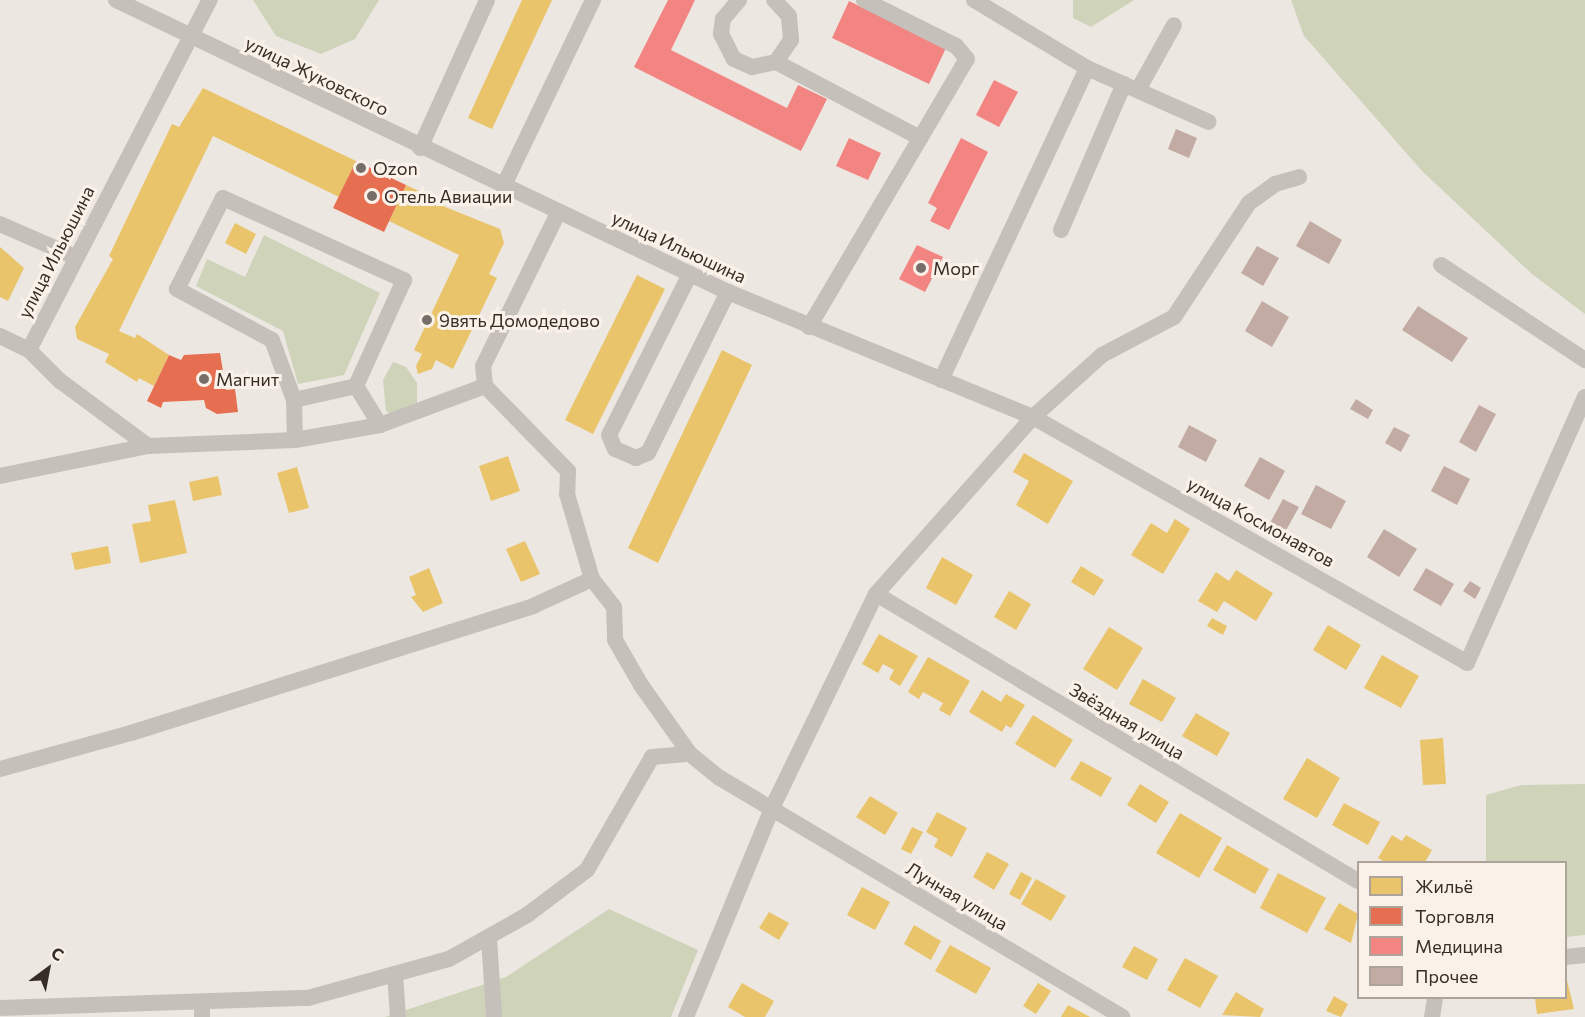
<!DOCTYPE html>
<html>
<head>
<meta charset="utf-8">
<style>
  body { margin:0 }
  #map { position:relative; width:1585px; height:1017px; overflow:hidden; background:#ede7e1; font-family:Commissioner,sans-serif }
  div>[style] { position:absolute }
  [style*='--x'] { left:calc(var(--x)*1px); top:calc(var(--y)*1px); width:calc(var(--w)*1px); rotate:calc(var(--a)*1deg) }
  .green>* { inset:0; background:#ced3ba }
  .homes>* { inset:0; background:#e9c46a }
  .shops>* { inset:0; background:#e76f51 }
  .health>* { inset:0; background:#f28482 }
  .building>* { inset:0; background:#c1aba2 }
  .minor>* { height:16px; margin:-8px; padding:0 8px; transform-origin:8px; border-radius:8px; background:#c6c0ba }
  .dots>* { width:16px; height:16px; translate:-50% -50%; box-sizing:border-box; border:3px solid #faf2e8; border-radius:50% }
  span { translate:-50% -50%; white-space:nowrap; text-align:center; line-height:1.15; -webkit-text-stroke:6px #faf2e8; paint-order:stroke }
  .street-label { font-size:18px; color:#372d28 }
  .poi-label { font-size:18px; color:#372d28 }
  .left { translate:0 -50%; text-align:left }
  .legend { position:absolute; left:1357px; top:861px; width:210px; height:138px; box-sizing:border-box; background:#faf2e8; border:2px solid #aca39b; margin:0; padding:8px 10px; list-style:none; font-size:18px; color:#372d28 }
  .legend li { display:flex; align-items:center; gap:12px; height:30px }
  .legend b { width:30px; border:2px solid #aca39b }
  .north { position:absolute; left:18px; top:939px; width:60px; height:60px; -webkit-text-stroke:4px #faf2e8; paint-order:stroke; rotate:32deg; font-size:16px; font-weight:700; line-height:24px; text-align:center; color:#372d28 }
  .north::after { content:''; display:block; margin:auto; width:21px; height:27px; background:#372d28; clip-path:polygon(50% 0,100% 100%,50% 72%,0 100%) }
</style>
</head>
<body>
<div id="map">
  <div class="green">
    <div style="clip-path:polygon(253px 0,379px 0,355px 39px,321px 54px,276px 36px)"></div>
    <div style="clip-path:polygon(1073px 0,1134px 0,1091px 27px,1073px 18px)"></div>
    <div style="clip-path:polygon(1291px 0,1585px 0,1585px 314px,1532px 274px,1422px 171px,1304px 36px)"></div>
    <div style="clip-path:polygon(264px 235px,380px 293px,344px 375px,298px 384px,283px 331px,196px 286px,207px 259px,245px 277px)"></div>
    <div style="clip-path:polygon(393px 362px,406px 367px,417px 383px,417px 405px,393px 415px,386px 411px,383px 380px)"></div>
    <div style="clip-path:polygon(1585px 784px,1585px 935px,1566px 937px,1566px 862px,1486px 862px,1486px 795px,1521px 785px)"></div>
    <div style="clip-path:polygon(609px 909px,698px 950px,671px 1017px,385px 1017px,506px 977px)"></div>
  </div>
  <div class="homes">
    <div style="clip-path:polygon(522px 0,552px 0,492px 129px,468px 118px)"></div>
    <div style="clip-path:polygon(203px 88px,356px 161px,339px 197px,213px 136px,119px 331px,135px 338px,137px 334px,169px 355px,154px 386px,139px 378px,137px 382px,105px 362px,109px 354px,77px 339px,75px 327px,113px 259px,109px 256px,172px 124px,179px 127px)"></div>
    <div style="clip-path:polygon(406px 185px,430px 196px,428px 200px,500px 229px,504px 243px,489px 274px,497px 278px,453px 369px,436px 360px,432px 369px,418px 374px,416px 366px,422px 354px,414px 350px,459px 255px,389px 221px)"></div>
    <div style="clip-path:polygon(235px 223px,256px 234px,246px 254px,225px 243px)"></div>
    <div style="clip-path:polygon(0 247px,24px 268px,8px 301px,0 297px)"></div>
    <div style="clip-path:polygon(637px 275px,665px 289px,593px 434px,565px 420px)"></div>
    <div style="clip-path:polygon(722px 350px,752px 365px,658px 563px,628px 548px)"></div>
    <div style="clip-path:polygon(1024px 453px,1073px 481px,1048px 524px,1016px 505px,1029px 481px,1013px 472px)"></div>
    <div style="clip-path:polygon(508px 456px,520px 491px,491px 501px,479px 466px)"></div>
    <div style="clip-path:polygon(297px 467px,309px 508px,289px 513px,277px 473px)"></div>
    <div style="clip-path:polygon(218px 476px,222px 495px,193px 501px,189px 482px)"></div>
    <div style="clip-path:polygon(175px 500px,187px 553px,140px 563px,132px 524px,151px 521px,148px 505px)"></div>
    <div style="clip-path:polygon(1175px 519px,1190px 529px,1163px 574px,1131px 555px,1151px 523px,1167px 533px)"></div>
    <div style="clip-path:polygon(525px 541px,540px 574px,521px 582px,506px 549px)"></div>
    <div style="clip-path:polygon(108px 546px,111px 563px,75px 570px,71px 553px)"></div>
    <div style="clip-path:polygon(942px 557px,973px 575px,956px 605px,926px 588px)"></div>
    <div style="clip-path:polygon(1081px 566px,1104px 580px,1094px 596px,1071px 582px)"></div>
    <div style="clip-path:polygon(429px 568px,443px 603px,423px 612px,411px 597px,416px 595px,409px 577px)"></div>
    <div style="clip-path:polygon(1236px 570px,1273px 593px,1256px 621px,1224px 601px,1217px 612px,1198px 601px,1216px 572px,1229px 581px)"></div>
    <div style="clip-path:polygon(1009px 591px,1031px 604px,1016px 630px,994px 617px)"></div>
    <div style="clip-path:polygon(1212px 618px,1227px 626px,1223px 635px,1207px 626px)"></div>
    <div style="clip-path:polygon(1328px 625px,1361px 645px,1346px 670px,1313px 650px)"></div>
    <div style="clip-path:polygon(1109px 627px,1143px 648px,1117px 690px,1083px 669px)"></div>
    <div style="clip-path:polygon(879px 634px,918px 656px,900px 686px,889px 679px,894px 670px,883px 664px,878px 673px,862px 664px)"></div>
    <div style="clip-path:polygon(1382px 655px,1419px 676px,1401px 708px,1364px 688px)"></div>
    <div style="clip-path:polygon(928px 657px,970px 681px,950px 716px,939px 710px,943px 703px,923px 692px,919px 699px,908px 692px)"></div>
    <div style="clip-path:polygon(1143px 679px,1176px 698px,1162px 722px,1129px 704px)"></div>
    <div style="clip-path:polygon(982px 690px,1001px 702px,1006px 694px,1025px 705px,1011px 728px,1006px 725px,1002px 732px,969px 712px)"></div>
    <div style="clip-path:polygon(1196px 713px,1230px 733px,1217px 756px,1182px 736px)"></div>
    <div style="clip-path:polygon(1033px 715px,1073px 740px,1055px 768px,1015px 744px)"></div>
    <div style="clip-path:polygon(1443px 738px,1446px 784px,1423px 785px,1420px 740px)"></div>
    <div style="clip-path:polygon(1307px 758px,1340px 778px,1317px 818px,1283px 799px)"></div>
    <div style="clip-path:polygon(1081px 761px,1112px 778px,1101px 797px,1070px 779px)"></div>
    <div style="clip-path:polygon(1140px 784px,1169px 802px,1156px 823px,1127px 805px)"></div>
    <div style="clip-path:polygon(870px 796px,898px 813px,885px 835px,856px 817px)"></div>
    <div style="clip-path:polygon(1344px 803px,1380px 822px,1368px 845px,1332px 825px)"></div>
    <div style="clip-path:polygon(937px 812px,967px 828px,952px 857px,934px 847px,938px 839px,926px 832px)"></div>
    <div style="clip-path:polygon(1180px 813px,1222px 838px,1199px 878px,1156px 853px)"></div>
    <div style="clip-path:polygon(912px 827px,923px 832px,911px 854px,901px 849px)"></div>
    <div style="clip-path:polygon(1392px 835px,1402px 841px,1406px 835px,1432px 850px,1425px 862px,1385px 862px,1378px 858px)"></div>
    <div style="clip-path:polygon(1227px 845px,1269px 869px,1255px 894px,1213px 870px)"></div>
    <div style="clip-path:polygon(987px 852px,1009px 864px,994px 890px,973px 877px)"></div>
    <div style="clip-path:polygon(1021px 872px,1032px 878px,1020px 900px,1009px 894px)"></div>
    <div style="clip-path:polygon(1278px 873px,1326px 898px,1307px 933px,1260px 908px)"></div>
    <div style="clip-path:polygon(1036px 879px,1066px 896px,1051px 921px,1021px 904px)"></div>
    <div style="clip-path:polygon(862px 887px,890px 902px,875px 930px,847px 915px)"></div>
    <div style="clip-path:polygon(1339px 903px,1358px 914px,1351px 943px,1324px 929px)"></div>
    <div style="clip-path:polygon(769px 912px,789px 923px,779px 940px,759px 928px)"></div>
    <div style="clip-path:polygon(914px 925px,941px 941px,931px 960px,904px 944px)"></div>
    <div style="clip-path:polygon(950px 945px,991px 968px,976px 994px,935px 971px)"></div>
    <div style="clip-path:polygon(1134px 946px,1158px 959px,1147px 980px,1122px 967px)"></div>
    <div style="clip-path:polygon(1185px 958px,1218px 976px,1200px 1008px,1167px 990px)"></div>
    <div style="clip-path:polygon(1566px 976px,1574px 1009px,1537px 1014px,1535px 998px,1566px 998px)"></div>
    <div style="clip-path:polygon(742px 983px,774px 1001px,765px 1017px,745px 1017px,728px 1007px)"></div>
    <div style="clip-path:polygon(1038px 983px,1051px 991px,1036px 1014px,1023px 1006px)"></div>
    <div style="clip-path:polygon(1236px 992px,1264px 1009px,1260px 1017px,1222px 1015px)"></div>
    <div style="clip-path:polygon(1334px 996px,1348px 1004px,1341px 1017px,1326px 1011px)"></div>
    <div style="clip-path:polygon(1068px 1005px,1090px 1017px,1061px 1017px)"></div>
  </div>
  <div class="shops">
    <div style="clip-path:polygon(356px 161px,406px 185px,384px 232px,333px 208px)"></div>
    <div style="clip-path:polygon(220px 353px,226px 390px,235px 389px,238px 412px,217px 414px,206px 408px,204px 400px,163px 402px,161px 408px,147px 401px,169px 355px,181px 360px,184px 355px)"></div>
  </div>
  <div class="health">
    <div style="clip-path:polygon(668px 0,695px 0,671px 50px,787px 108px,798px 85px,827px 99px,801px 151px,634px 67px)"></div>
    <div style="clip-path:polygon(849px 1px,946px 48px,929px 84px,832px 38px)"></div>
    <div style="clip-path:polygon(994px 80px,1018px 92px,999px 127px,976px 115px)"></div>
    <div style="clip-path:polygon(849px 138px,881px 153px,868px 180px,836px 166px)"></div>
    <div style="clip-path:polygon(961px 138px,988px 152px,949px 230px,930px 221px,937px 208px,928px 203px)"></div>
    <div style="clip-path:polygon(917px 245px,943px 257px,925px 292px,899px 279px)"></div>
  </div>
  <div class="building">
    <div style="clip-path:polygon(1176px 129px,1197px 138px,1189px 158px,1168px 149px)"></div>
    <div style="clip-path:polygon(1310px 221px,1342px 240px,1329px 264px,1296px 246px)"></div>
    <div style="clip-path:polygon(1257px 246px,1279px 258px,1263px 286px,1241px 273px)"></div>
    <div style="clip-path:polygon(1262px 301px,1289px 317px,1272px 347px,1245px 331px)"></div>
    <div style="clip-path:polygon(1418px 306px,1468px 338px,1452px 362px,1402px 330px)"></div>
    <div style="clip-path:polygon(1356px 399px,1373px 410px,1368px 419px,1350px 409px)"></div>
    <div style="clip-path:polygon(1479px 405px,1496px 414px,1476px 452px,1459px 442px)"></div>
    <div style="clip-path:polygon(1189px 425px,1217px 440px,1206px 462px,1178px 447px)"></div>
    <div style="clip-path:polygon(1394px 427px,1410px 435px,1401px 452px,1385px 443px)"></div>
    <div style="clip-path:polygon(1260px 457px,1285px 471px,1269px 500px,1244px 486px)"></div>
    <div style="clip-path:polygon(1444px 466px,1470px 479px,1457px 505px,1431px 491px)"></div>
    <div style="clip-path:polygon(1316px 485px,1346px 501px,1331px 529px,1301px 514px)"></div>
    <div style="clip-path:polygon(1283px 499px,1299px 507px,1285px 532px,1270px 523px)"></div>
    <div style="clip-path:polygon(1384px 529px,1417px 549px,1399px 577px,1367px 557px)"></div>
    <div style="clip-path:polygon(1426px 568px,1454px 584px,1441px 606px,1413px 590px)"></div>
    <div style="clip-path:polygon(1470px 581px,1481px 588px,1475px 599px,1463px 591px)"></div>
  </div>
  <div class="minor">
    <div style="--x:116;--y:0;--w:678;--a:25.51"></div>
    <div style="--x:728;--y:292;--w:330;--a:22.3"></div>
    <div style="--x:1033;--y:417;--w:499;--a:29.5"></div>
    <div style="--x:1467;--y:663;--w:291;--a:-66.1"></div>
    <div style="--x:739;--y:0;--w:25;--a:130"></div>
    <div style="--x:723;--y:19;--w:15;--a:98"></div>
    <div style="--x:721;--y:34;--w:28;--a:63"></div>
    <div style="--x:734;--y:59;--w:20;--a:24"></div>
    <div style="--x:752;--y:67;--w:25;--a:-12"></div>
    <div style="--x:776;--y:62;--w:27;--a:-56"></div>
    <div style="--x:791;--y:40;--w:24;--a:-95"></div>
    <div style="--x:789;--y:16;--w:22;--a:-133"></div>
    <div style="--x:974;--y:0;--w:132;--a:31"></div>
    <div style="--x:1087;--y:68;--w:133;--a:23.9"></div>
    <div style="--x:776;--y:62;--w:163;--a:27.8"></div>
    <div style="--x:1138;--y:90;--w:74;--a:-61"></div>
    <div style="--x:420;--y:148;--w:162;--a:-65.6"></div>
    <div style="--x:503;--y:187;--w:208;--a:-64.3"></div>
    <div style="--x:558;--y:213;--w:170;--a:116.1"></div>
    <div style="--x:483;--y:366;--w:20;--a:84"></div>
    <div style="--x:485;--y:386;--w:119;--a:45.7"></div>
    <div style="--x:568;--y:471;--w:23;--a:92"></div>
    <div style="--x:567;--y:494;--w:89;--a:73.6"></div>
    <div style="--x:592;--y:579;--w:36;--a:52"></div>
    <div style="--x:614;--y:607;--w:33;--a:88"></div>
    <div style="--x:615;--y:640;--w:52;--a:60"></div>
    <div style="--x:641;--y:685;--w:85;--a:54.6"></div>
    <div style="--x:690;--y:754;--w:38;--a:39"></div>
    <div style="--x:720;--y:778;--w:468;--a:30.7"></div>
    <div style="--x:0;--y:224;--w:80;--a:23.7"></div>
    <div style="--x:1061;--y:230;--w:159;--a:-66.7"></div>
    <div style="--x:1441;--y:265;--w:173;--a:33.4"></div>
    <div style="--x:690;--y:274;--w:180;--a:116.7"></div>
    <div style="--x:609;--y:435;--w:15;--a:67"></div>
    <div style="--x:615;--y:449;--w:23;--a:23"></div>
    <div style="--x:636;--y:458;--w:13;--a:-23"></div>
    <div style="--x:648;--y:453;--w:180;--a:-63.6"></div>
    <div style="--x:809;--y:327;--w:311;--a:-59.5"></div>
    <div style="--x:967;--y:59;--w:17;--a:-130"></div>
    <div style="--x:956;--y:46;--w:103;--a:-153.4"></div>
    <div style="--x:0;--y:336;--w:32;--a:26"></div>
    <div style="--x:941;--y:380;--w:344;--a:-64.9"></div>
    <div style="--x:294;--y:400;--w:64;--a:-12.7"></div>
    <div style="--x:295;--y:440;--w:40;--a:-91.4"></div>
    <div style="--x:294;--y:400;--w:64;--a:-110.1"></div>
    <div style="--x:272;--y:340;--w:108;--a:-151.8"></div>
    <div style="--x:177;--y:289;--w:102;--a:-63.2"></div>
    <div style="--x:223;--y:198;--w:199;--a:24.4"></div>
    <div style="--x:404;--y:280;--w:116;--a:114.4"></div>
    <div style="--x:356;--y:386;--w:46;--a:58.4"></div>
    <div style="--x:148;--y:446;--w:109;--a:-143.5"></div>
    <div style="--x:60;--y:381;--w:44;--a:-135"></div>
    <div style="--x:29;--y:350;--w:394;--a:-62.7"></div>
    <div style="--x:0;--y:476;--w:151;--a:-11.5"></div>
    <div style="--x:148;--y:446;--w:147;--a:-2.3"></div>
    <div style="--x:295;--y:440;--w:86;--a:-10"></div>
    <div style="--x:380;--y:425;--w:112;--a:-20.4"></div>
    <div style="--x:876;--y:594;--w:561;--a:30.77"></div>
    <div style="--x:0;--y:769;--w:136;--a:-15.4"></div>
    <div style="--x:131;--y:733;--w:422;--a:-17.5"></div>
    <div style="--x:533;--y:606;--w:65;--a:-24.6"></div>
    <div style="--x:489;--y:937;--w:80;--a:86.4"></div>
    <div style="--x:1566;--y:957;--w:19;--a:-6"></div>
    <div style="--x:395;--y:974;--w:43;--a:86"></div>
    <div style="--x:202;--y:1002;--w:15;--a:90"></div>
    <div style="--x:0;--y:1008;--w:308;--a:-1.9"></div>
    <div style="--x:308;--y:998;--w:146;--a:-15.5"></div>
    <div style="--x:449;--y:959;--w:90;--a:-29.4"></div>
    <div style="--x:527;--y:915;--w:75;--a:-36.9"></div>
    <div style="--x:587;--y:870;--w:130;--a:-60.1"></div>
    <div style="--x:652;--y:757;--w:38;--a:-5"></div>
    <div style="--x:686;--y:1017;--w:226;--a:-67.6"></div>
    <div style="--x:772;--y:808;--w:238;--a:-64.1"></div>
    <div style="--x:876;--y:594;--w:237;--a:-48.4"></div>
    <div style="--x:1033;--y:417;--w:93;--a:-41.9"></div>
    <div style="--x:1102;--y:355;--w:81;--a:-27.8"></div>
    <div style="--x:1174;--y:317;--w:136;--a:-56.7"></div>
    <div style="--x:1249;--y:203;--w:32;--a:-36"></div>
    <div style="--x:1275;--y:184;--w:25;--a:-16"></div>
    <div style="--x:1432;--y:1017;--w:19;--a:-81"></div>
  </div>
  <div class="dots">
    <div style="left:361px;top:168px;background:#776e69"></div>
    <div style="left:372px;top:196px;background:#776e69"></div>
    <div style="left:921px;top:268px;background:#776e69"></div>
    <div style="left:427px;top:320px;background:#776e69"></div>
    <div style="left:204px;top:379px;background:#776e69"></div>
  </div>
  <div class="street-label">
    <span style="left:317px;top:76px;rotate:26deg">улица Жуковского</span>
    <span style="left:679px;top:247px;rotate:25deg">улица Ильюшина</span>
    <span style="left:56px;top:252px;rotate:-63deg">улица Ильюшина</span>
    <span style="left:1261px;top:522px;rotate:29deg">улица Космонавтов</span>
    <span style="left:1127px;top:721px;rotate:31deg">Звёздная улица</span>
    <span style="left:957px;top:896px;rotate:31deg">Лунная улица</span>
  </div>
  <div class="poi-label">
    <span class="left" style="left:373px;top:168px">Ozon</span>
    <span class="left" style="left:384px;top:196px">Отель Авиации</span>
    <span class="left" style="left:933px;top:268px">Морг</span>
    <span class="left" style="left:439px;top:320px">9вять Домодедово</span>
    <span class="left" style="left:216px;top:379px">Магнит</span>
  </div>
  <ul class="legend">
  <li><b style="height:16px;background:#e9c46a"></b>Жильё</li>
  <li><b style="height:16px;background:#e76f51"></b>Торговля</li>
  <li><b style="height:16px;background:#f28482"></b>Медицина</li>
  <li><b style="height:16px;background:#c1aba2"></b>Прочее</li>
  </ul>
  <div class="north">С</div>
</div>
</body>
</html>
